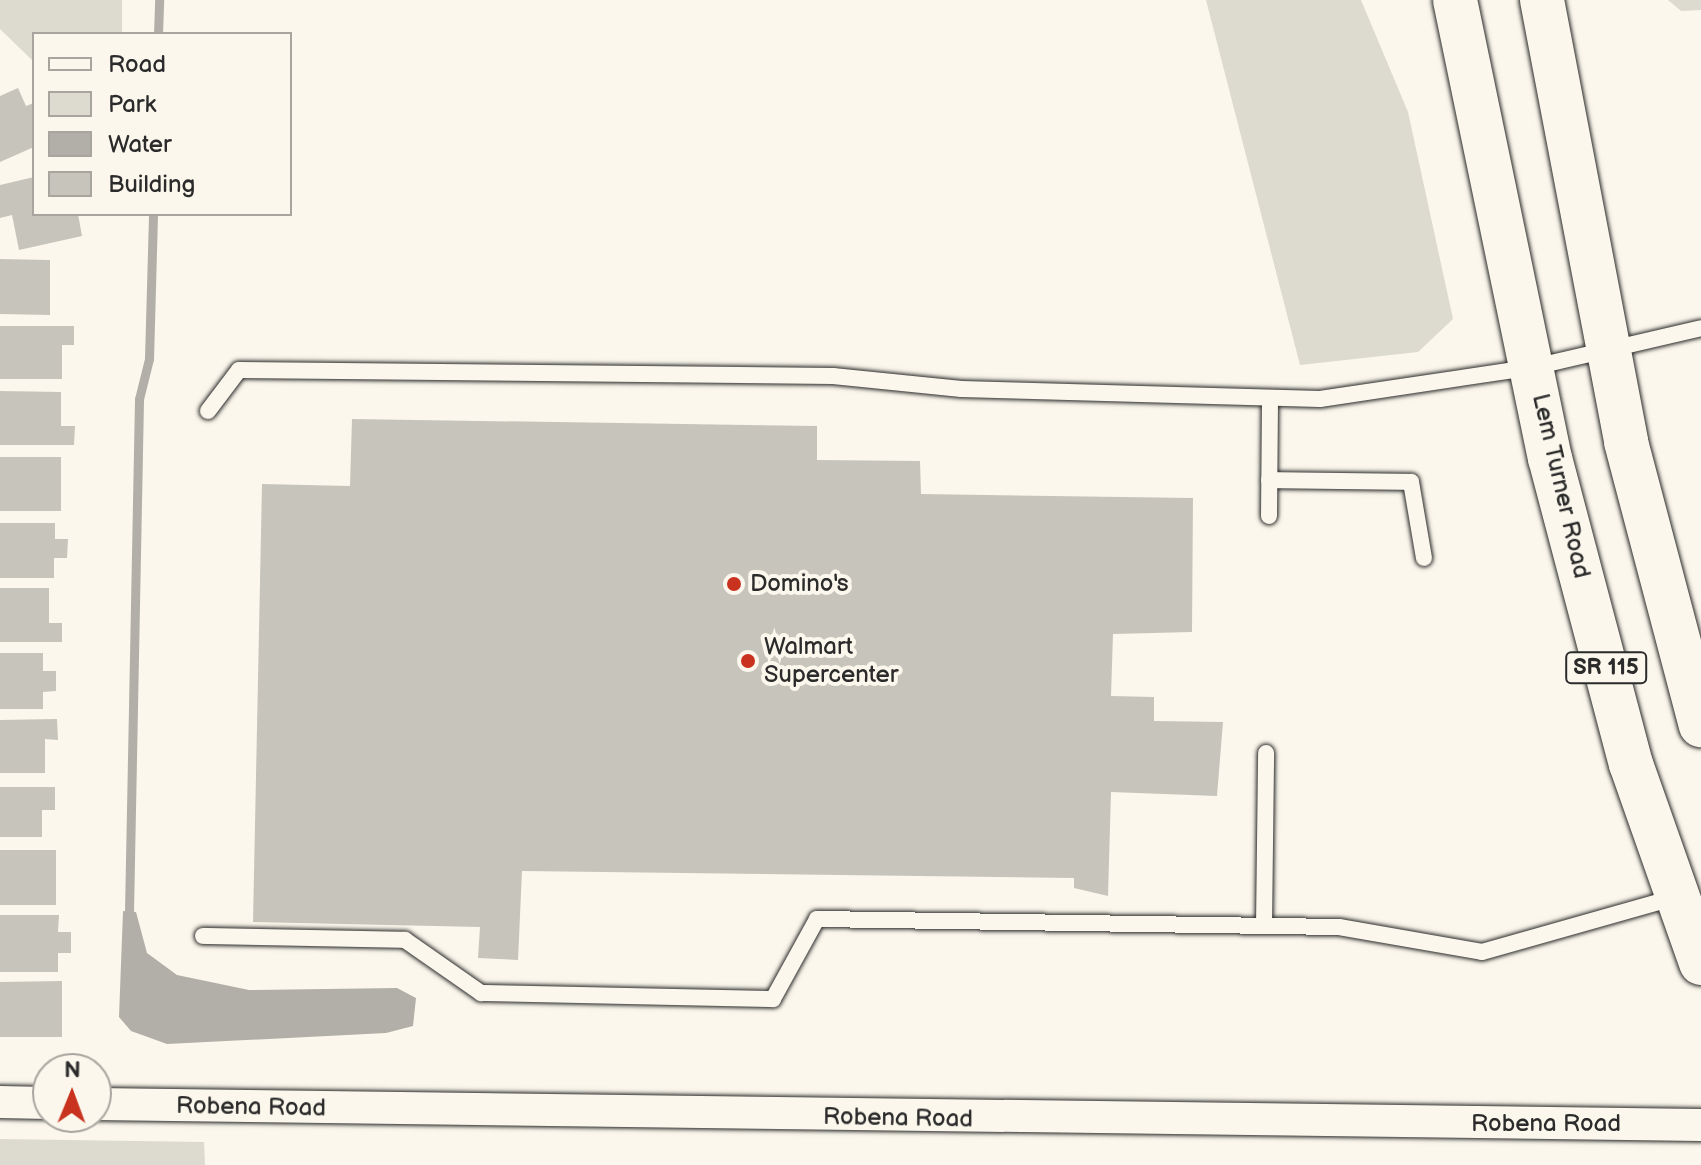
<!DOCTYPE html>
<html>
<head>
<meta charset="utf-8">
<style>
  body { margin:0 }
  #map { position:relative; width:1701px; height:1165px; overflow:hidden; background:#fbf7ec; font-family:"Balsamiq Sans",sans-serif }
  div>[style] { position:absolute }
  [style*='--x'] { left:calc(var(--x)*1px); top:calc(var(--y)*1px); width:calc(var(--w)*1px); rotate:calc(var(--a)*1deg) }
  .green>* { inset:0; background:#dddad0 }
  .water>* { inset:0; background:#b1afa7 }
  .stream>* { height:9px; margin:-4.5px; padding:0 4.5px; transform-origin:4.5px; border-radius:4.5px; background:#b1afa7 }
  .building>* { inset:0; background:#c7c4bc }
  .roads { filter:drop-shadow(0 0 2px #2b2b2b) drop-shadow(0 0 2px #2b2b2b) }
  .lane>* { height:16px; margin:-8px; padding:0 8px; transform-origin:8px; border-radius:8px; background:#fbf7ec }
  .street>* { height:32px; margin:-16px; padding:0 16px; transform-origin:16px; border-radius:16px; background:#fbf7ec }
  .primary>* { height:44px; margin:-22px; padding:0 22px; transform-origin:22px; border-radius:22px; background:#fbf7ec }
  .dots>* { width:22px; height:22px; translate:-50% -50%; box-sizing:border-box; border:4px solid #fbf7ec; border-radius:50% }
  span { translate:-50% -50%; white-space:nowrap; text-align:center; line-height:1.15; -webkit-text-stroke:8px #fbf7ec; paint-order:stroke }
  .shield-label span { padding:2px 6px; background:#fbf7ec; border:2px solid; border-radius:6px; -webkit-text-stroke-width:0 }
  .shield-label { font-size:22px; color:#2b2b2b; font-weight:700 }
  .street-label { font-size:24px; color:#2b2b2b }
  .poi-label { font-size:24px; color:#2b2b2b }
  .left { translate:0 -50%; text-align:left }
  .legend { position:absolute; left:32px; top:32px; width:260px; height:184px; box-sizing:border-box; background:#fbf7ec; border:2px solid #a8a59f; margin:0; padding:10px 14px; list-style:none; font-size:24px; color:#2b2b2b }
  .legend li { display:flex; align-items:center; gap:16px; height:40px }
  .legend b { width:40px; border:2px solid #a8a59f }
  .north { position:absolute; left:32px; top:1053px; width:80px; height:80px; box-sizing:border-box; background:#fbf7ec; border:2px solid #a8a59f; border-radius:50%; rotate:1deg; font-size:22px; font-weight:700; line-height:32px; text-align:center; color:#2b2b2b }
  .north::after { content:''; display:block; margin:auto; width:28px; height:36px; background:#c8321e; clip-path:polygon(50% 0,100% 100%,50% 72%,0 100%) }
</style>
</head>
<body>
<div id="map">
  <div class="green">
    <div style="clip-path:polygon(0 0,122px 0,122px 34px,34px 34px,34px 62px,0 29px)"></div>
    <div style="clip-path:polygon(1206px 0,1361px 0,1408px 112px,1453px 319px,1418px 352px,1300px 365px)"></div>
    <div style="clip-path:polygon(1668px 0,1701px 0,1701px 10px,1681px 11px)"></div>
    <div style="clip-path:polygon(0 1139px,204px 1142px,205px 1165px,0 1165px)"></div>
  </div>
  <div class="water">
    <div style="clip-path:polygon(123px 911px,136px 912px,147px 953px,177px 975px,249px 990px,397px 988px,416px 998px,413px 1026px,386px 1033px,167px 1044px,131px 1031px,119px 1017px)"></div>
  </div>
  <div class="stream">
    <div style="--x:158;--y:34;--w:34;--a:-88"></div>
    <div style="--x:129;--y:912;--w:513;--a:-88.88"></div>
    <div style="--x:139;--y:399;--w:41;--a:-76"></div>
    <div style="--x:149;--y:359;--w:145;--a:-88.4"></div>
  </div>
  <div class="building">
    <div style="clip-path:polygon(18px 88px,26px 106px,34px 103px,34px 147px,0 162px,0 96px)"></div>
    <div style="clip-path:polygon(34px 177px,34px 214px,78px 214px,82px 236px,19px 250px,12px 215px,0 218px,0 185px)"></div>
    <div style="clip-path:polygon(0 259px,50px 260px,50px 315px,0 314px)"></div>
    <div style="clip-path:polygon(0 326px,74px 326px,74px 345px,62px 345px,62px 379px,0 379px)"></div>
    <div style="clip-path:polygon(0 391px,61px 392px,61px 426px,75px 426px,74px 445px,0 445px)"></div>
    <div style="clip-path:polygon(352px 419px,817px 426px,817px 460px,920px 461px,921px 494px,1193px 498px,1192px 632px,1113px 634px,1111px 696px,1154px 697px,1154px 721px,1223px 722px,1217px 796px,1111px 792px,1108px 896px,1074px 888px,1074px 878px,522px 871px,518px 960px,478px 958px,480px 927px,253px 922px,262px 484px,350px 486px)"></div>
    <div style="clip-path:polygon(0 457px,61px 457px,61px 511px,0 511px)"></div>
    <div style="clip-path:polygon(0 523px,55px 523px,55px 539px,68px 539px,67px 558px,54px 558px,54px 578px,0 578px)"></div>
    <div style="clip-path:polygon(0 588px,49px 588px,49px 623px,62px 623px,62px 642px,0 642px)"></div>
    <div style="clip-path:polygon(0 653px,43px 653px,43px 671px,56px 671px,56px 691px,43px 692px,43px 709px,0 709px)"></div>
    <div style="clip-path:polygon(57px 719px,58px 740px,45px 739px,45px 773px,0 773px,0 720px)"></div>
    <div style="clip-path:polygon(0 787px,55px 787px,55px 810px,42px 810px,42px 837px,0 837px)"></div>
    <div style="clip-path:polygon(0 850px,56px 850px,56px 905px,0 905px)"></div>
    <div style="clip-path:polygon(0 915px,59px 915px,58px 932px,71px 932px,71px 953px,58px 953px,58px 972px,0 972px)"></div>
    <div style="clip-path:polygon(62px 981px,62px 1037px,0 1037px,0 982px)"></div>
  </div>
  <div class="roads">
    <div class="lane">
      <div style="--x:208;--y:411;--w:51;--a:-52.9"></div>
      <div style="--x:239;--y:370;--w:594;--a:0.58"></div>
      <div style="--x:833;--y:376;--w:129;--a:5.8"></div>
      <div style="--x:961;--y:389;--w:359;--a:1.6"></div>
      <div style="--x:1320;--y:399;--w:216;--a:-8.5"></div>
      <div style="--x:1534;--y:367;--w:171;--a:-13.1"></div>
      <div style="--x:1269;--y:480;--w:142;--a:0.8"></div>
      <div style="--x:1411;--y:482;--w:77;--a:80.3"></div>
      <div style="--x:1269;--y:516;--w:118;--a:-89.5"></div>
      <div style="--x:1264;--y:926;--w:173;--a:-89.3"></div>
      <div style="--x:203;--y:936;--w:202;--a:1.1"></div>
      <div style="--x:405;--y:940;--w:93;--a:34.9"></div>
      <div style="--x:481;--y:993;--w:292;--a:1.2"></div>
      <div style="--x:773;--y:999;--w:91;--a:-61.2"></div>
      <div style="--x:817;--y:919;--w:522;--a:0.88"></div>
      <div style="--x:1339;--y:927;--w:145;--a:9.9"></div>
      <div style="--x:1482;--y:952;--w:202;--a:-15.8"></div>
    </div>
    <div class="street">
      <div style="--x:0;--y:1102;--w:48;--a:1.2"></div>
      <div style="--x:96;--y:1104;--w:1605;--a:0.75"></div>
    </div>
    <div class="primary">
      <div style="--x:1455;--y:0;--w:468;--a:78.3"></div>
      <div style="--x:1550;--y:458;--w:317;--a:75.2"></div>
      <div style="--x:1631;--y:764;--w:211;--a:70.6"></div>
      <div style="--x:1542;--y:0;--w:450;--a:79.2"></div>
      <div style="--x:1626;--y:442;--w:293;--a:75.2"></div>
    </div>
  </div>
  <div class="dots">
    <div style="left:734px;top:584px;background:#c8321e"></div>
    <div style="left:748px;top:661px;background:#c8321e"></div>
  </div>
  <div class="shield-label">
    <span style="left:1606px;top:668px">SR 115</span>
  </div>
  <div class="street-label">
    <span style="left:1561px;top:486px;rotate:77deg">Lem Turner Road</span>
    <span style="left:251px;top:1107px;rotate:1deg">Robena Road</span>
    <span style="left:898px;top:1118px;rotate:1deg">Robena Road</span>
    <span style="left:1546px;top:1124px">Robena Road</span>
  </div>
  <div class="poi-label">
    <span class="left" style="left:750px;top:584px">Domino's</span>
    <span class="left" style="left:764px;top:661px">Walmart<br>Supercenter</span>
  </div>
  <ul class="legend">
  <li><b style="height:10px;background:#fbf7ec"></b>Road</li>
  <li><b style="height:22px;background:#dddad0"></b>Park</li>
  <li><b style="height:22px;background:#b1afa7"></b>Water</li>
  <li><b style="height:22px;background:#c7c4bc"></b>Building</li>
  </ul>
  <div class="north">N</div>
</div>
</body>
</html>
